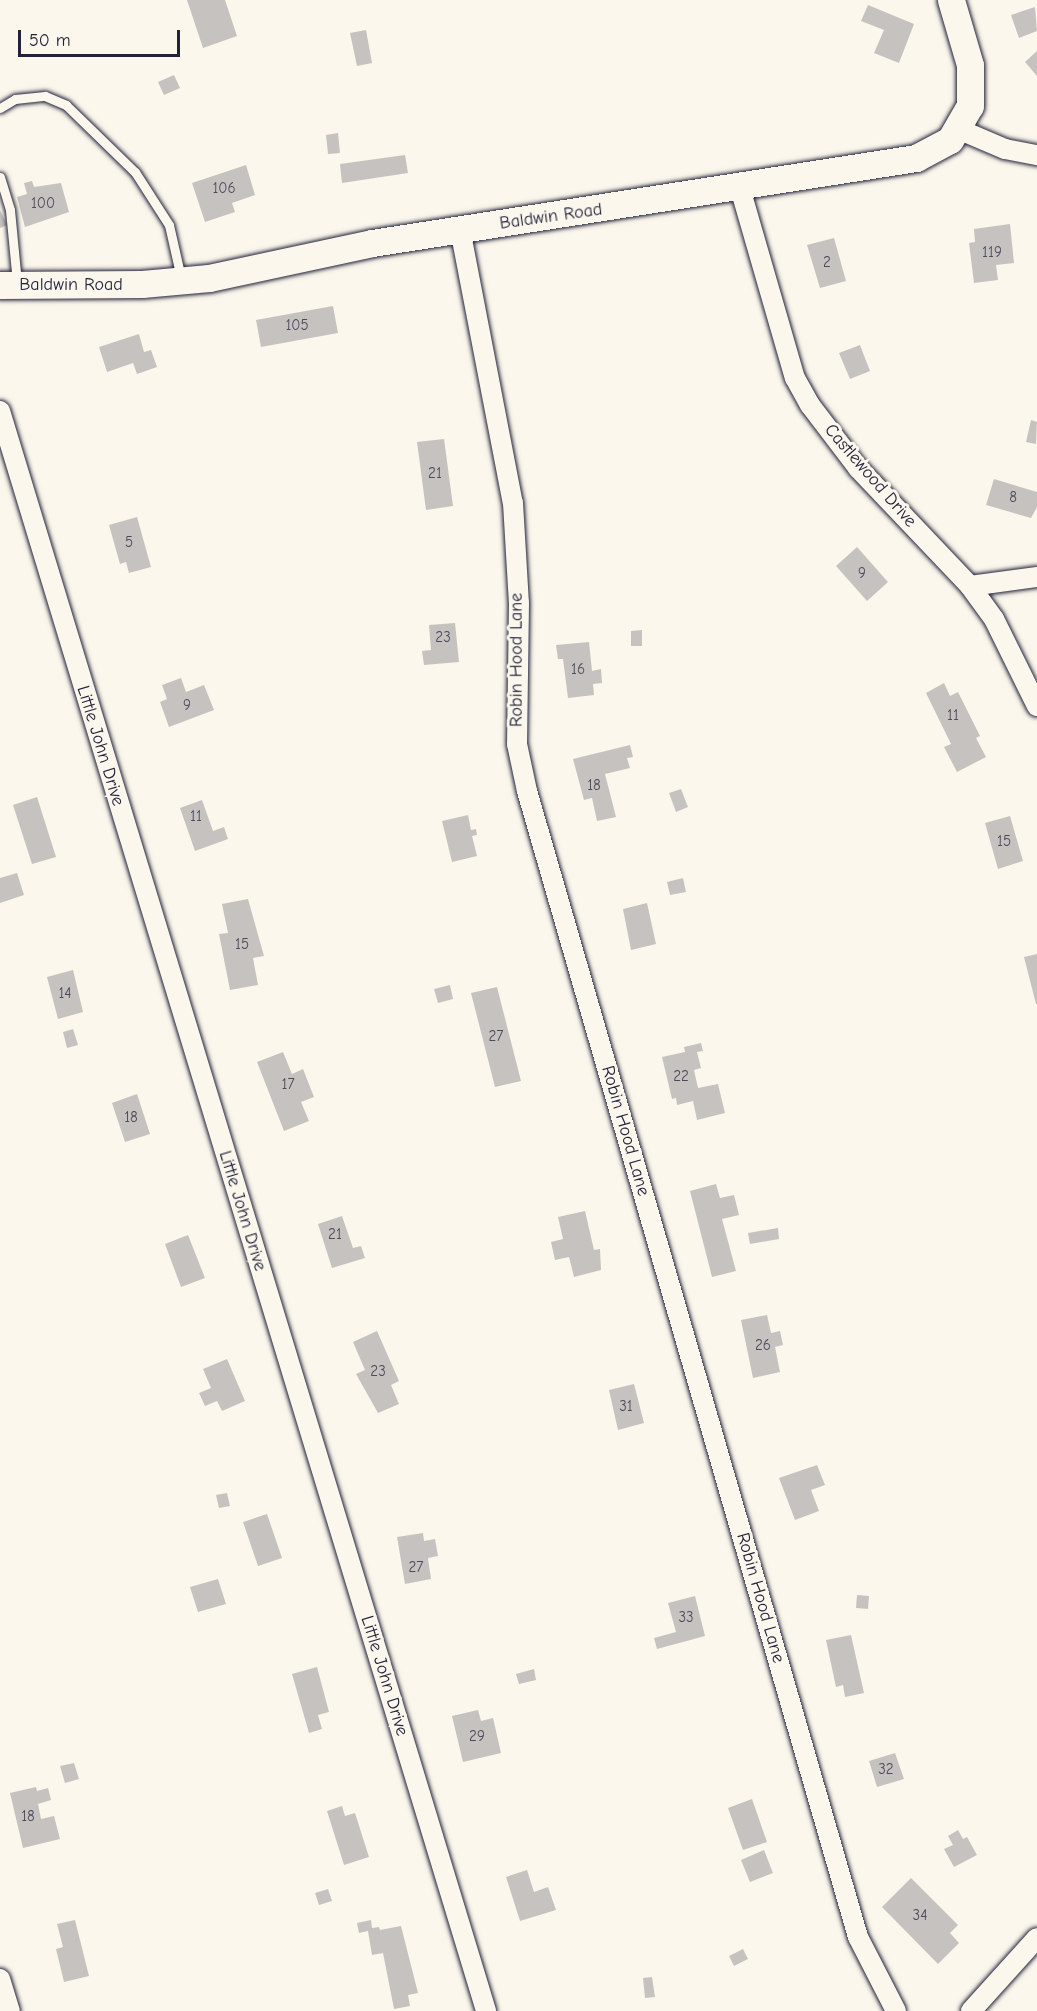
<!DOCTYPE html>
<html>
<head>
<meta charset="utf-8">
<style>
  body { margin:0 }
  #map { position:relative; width:1037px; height:2011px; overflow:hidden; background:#fbf7ec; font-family:"Comic Neue",sans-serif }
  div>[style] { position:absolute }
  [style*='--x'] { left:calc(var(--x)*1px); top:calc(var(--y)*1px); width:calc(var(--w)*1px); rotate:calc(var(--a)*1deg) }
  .building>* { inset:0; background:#c6c2c0 }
  .roads { filter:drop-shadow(0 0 2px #22223b) drop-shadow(0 0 2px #22223b) }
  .lane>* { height:9px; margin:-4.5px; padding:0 4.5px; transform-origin:4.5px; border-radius:4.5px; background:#fbf7ec }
  .street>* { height:20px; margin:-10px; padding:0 10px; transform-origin:10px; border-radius:10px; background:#fbf7ec }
  .secondary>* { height:27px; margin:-13.5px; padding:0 13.5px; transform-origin:13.5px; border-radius:13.5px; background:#fbf7ec }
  span { translate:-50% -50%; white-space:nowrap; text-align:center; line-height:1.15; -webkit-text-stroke:6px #fbf7ec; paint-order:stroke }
  .number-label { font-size:15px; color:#4b4a5c }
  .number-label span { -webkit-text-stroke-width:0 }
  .street-label { font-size:18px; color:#22223b }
  .scale { position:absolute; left:18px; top:30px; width:162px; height:27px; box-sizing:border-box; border:3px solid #22223b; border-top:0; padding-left:8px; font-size:18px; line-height:21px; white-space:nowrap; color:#22223b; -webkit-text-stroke:4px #fbf7ec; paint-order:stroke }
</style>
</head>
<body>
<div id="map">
  <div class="building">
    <div style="clip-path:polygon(187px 0,225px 0,237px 36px,203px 48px)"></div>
    <div style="clip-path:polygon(868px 5px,914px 24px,899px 63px,874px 53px,884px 30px,861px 21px)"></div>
    <div style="clip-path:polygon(1035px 7px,1037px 31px,1019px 38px,1011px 15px)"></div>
    <div style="clip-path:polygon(366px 30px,372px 63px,357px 66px,350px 33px)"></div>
    <div style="clip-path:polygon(1037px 51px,1037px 76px,1025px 62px)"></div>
    <div style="clip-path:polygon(174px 75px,180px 88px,164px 95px,158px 82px)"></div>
    <div style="clip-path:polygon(338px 133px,340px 153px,328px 154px,326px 135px)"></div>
    <div style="clip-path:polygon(405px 155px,408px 173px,342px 183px,340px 164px)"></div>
    <div style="clip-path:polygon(246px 165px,255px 195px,232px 203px,235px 212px,205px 222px,192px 183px)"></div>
    <div style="clip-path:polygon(32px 181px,34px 187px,61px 183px,69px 212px,25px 227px,17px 197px,27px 194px,24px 183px)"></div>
    <div style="clip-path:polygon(0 210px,7px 225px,0 228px)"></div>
    <div style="clip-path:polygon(1010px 224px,1014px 263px,996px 265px,998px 280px,974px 283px,969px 243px,975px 242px,974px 229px)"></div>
    <div style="clip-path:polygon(834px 238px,846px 281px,820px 288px,807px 245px)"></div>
    <div style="clip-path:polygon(333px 306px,338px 333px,261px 347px,256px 320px)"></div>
    <div style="clip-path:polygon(139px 334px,144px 352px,151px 350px,157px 367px,137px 374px,133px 363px,107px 372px,99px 347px)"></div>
    <div style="clip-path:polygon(860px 345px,870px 371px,850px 379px,839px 353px)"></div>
    <div style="clip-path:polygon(1031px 420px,1037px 422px,1036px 444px,1026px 442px)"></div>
    <div style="clip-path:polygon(444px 439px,453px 506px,426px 510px,417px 442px)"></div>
    <div style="clip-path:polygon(994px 479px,1037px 492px,1037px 507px,1031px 518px,986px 505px)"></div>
    <div style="clip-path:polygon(137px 517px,151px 567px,129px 573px,126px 562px,120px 564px,109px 525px)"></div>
    <div style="clip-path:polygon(857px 547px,888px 582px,867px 601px,836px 566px)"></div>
    <div style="clip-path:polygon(455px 623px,459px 662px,424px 665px,422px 651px,431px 650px,429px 625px)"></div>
    <div style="clip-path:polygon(642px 630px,642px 646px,631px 646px,631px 631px)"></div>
    <div style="clip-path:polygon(589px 642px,592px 671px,601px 669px,602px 683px,593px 684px,594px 695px,568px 698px,563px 659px,558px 659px,556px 645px)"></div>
    <div style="clip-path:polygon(181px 678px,186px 692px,204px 685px,214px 710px,169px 727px,160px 702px,167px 699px,162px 685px)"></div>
    <div style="clip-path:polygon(944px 683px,950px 696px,958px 692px,980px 736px,976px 738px,986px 757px,957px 772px,944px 747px,951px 744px,926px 693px)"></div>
    <div style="clip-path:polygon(630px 745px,633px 757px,627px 758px,630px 768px,605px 774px,616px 817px,597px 821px,592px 798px,584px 800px,573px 759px)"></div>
    <div style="clip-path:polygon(681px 789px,688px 807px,676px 812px,669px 793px)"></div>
    <div style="clip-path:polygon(37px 797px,56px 857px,32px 864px,13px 805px)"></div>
    <div style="clip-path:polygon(202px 800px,213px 831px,224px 827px,228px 839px,195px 851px,180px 808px)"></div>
    <div style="clip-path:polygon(468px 815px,471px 830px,476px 829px,477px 835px,472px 836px,477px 856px,452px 862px,442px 821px)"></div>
    <div style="clip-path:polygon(1010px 816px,1023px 861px,998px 869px,985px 823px)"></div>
    <div style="clip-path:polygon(17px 873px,24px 895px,0 903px,0 878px)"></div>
    <div style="clip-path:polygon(683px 878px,686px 892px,670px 895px,667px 882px)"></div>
    <div style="clip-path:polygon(248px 899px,264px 956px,253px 958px,258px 985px,230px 990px,219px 934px,228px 933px,222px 904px)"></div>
    <div style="clip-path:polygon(647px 903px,656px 944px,631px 950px,623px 909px)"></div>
    <div style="clip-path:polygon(1037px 954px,1037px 1004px,1036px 1004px,1024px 957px)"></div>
    <div style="clip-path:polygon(73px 970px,83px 1012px,58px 1019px,47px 977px)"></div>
    <div style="clip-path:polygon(450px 985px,453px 999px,438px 1003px,434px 989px)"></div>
    <div style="clip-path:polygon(497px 987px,521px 1081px,495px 1087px,471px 993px)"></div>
    <div style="clip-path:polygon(73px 1029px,78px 1045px,67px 1048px,63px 1032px)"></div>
    <div style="clip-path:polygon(701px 1043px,703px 1051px,697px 1052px,701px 1068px,694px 1070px,698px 1088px,718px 1084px,725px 1113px,697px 1120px,693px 1101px,677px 1105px,676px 1098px,672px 1099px,662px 1057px,685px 1052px,684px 1047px)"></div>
    <div style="clip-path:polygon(283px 1052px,292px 1074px,303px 1069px,314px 1097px,301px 1102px,309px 1121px,284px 1131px,257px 1062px)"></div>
    <div style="clip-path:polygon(137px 1094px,150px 1134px,125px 1142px,112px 1103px)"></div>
    <div style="clip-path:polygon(716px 1184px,720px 1198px,734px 1195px,739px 1215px,722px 1219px,736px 1271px,712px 1277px,690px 1191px)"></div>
    <div style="clip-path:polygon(585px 1211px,594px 1250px,600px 1249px,601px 1270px,574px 1277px,569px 1257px,555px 1260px,551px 1242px,563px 1239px,558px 1217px)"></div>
    <div style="clip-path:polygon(342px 1216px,353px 1248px,361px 1246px,365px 1258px,332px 1268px,318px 1224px)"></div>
    <div style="clip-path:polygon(778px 1228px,779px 1239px,750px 1244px,748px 1233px)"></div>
    <div style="clip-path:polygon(188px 1235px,205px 1278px,181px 1287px,165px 1244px)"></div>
    <div style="clip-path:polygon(767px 1315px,771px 1333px,780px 1331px,783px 1345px,775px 1347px,780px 1372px,753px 1378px,741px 1320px)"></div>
    <div style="clip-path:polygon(377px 1331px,399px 1381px,391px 1385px,399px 1404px,378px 1413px,356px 1374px,365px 1370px,353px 1342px)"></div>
    <div style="clip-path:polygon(227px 1359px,245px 1401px,222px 1411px,217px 1401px,205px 1406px,199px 1393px,211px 1388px,203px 1369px)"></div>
    <div style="clip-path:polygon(634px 1384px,644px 1423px,618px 1430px,609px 1390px)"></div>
    <div style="clip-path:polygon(817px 1465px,825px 1485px,811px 1490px,819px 1511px,795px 1520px,779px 1478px)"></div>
    <div style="clip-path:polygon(227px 1493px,230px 1506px,219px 1508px,216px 1495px)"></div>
    <div style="clip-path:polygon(267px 1514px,282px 1558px,258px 1566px,243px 1522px)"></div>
    <div style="clip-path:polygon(423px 1533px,424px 1541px,435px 1539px,438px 1556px,428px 1558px,431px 1579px,405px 1584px,397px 1537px)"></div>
    <div style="clip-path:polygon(218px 1579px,226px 1604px,198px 1612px,190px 1587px)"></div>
    <div style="clip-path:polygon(857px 1595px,869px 1596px,868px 1609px,856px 1608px)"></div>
    <div style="clip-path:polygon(695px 1596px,705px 1636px,657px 1649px,654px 1638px,676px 1632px,668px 1603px)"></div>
    <div style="clip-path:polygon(851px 1635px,864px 1693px,845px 1697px,843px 1685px,836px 1687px,826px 1640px)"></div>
    <div style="clip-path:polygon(317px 1667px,329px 1712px,318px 1715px,322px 1729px,309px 1733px,292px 1674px)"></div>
    <div style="clip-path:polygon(534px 1669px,536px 1680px,519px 1684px,516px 1674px)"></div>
    <div style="clip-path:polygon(478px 1710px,481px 1721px,493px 1718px,501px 1753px,463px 1762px,452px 1716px)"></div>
    <div style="clip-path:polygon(895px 1753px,904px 1779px,877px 1787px,869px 1761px)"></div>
    <div style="clip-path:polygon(74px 1763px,79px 1779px,65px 1783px,60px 1766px)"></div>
    <div style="clip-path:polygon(36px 1787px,37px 1791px,48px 1788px,51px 1800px,38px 1804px,41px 1819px,54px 1816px,60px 1839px,23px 1848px,10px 1793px)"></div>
    <div style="clip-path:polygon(752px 1799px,767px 1842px,743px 1850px,728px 1808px)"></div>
    <div style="clip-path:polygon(342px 1806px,345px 1816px,355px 1813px,369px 1857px,344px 1865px,327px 1811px)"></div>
    <div style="clip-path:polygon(958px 1830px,963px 1839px,967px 1837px,977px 1855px,954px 1867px,944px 1849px,953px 1845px,948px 1836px)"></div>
    <div style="clip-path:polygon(764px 1850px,773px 1873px,750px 1882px,741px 1860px)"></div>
    <div style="clip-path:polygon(527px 1870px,534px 1892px,548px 1887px,556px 1910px,520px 1921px,506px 1877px)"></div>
    <div style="clip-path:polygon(911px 1878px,958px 1925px,950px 1933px,959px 1943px,938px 1964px,882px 1907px)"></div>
    <div style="clip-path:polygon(328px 1889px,332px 1901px,319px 1905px,315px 1893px)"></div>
    <div style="clip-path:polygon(75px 1920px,89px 1976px,64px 1982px,56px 1949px,63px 1947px,57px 1924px)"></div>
    <div style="clip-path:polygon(371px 1920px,372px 1928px,379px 1927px,380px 1930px,401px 1926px,418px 1993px,408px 1995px,410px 2006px,394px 2009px,383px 1953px,372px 1955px,368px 1931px,359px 1933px,357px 1923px)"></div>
    <div style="clip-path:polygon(743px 1949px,748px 1959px,734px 1966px,729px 1956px)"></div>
    <div style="clip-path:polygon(652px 1977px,655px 1997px,645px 1998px,643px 1978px)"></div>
  </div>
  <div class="roads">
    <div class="lane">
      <div style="--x:0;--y:108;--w:17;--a:-31"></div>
      <div style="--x:15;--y:99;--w:30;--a:-6"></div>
      <div style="--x:45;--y:96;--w:23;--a:23"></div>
      <div style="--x:66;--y:105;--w:96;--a:44.2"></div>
      <div style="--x:135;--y:172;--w:63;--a:57.3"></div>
      <div style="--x:169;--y:225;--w:54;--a:77.2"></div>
      <div style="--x:0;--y:177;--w:34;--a:73"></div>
      <div style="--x:10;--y:210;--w:73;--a:84.5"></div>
    </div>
    <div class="street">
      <div style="--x:958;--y:129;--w:51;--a:23.1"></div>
      <div style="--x:1005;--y:149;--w:33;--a:11"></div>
      <div style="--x:740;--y:188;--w:198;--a:73.9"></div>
      <div style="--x:795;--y:378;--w:31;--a:61"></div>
      <div style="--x:810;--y:405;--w:79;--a:52.7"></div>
      <div style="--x:858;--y:468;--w:163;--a:46.5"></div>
      <div style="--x:970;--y:586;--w:41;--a:54"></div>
      <div style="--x:994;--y:619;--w:97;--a:63.7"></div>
      <div style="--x:460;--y:229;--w:279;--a:79.1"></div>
      <div style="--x:513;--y:503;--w:100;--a:86.6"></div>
      <div style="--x:519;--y:603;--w:141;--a:90.8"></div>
      <div style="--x:517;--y:744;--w:48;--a:78"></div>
      <div style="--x:527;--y:791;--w:1193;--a:73.89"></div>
      <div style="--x:858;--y:1937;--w:83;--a:62.8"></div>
      <div style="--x:0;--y:411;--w:1672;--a:73.1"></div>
      <div style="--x:970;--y:586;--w:68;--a:-7.7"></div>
      <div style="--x:0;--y:1979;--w:34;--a:73"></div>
      <div style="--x:971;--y:2011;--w:98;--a:-47.9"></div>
    </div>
    <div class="secondary">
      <div style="--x:0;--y:285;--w:142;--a:-0.4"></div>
      <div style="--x:142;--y:284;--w:67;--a:-5.1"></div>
      <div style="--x:209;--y:278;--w:167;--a:-12.1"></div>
      <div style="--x:372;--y:243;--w:551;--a:-8.88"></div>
      <div style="--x:916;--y:158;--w:38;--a:-28"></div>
      <div style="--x:950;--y:140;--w:39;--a:-60"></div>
      <div style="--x:970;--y:106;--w:41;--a:-90"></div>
      <div style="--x:970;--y:65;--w:68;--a:-106.3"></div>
    </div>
  </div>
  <div class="number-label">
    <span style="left:224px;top:189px">106</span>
    <span style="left:43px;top:204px">100</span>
    <span style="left:992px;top:253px">119</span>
    <span style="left:827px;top:263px">2</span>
    <span style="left:297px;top:326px">105</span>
    <span style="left:435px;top:474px">21</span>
    <span style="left:1013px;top:498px">8</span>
    <span style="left:129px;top:543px">5</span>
    <span style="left:862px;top:574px">9</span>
    <span style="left:443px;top:638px">23</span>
    <span style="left:578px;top:670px">16</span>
    <span style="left:187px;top:706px">9</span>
    <span style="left:953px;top:716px">11</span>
    <span style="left:594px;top:786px">18</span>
    <span style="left:196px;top:817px">11</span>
    <span style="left:1004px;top:842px">15</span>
    <span style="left:242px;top:945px">15</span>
    <span style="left:65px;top:994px">14</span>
    <span style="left:496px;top:1037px">27</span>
    <span style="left:681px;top:1077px">22</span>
    <span style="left:288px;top:1085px">17</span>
    <span style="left:131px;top:1118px">18</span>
    <span style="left:335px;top:1235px">21</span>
    <span style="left:763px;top:1346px">26</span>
    <span style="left:378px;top:1372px">23</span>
    <span style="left:626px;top:1407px">31</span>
    <span style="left:416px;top:1568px">27</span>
    <span style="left:686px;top:1618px">33</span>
    <span style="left:477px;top:1737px">29</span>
    <span style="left:886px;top:1770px">32</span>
    <span style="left:28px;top:1817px">18</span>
    <span style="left:920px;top:1916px">34</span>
  </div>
  <div class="street-label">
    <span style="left:551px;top:217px;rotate:-8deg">Baldwin Road</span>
    <span style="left:71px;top:285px">Baldwin Road</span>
    <span style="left:870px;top:476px;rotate:49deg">Castlewood Drive</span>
    <span style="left:517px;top:660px;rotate:-90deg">Robin Hood Lane</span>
    <span style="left:100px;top:746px;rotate:73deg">Little John Drive</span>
    <span style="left:625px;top:1131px;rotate:74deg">Robin Hood Lane</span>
    <span style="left:242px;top:1211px;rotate:73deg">Little John Drive</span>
    <span style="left:760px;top:1598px;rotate:74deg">Robin Hood Lane</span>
    <span style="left:384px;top:1676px;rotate:73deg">Little John Drive</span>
  </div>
  <div class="scale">50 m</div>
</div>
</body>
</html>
